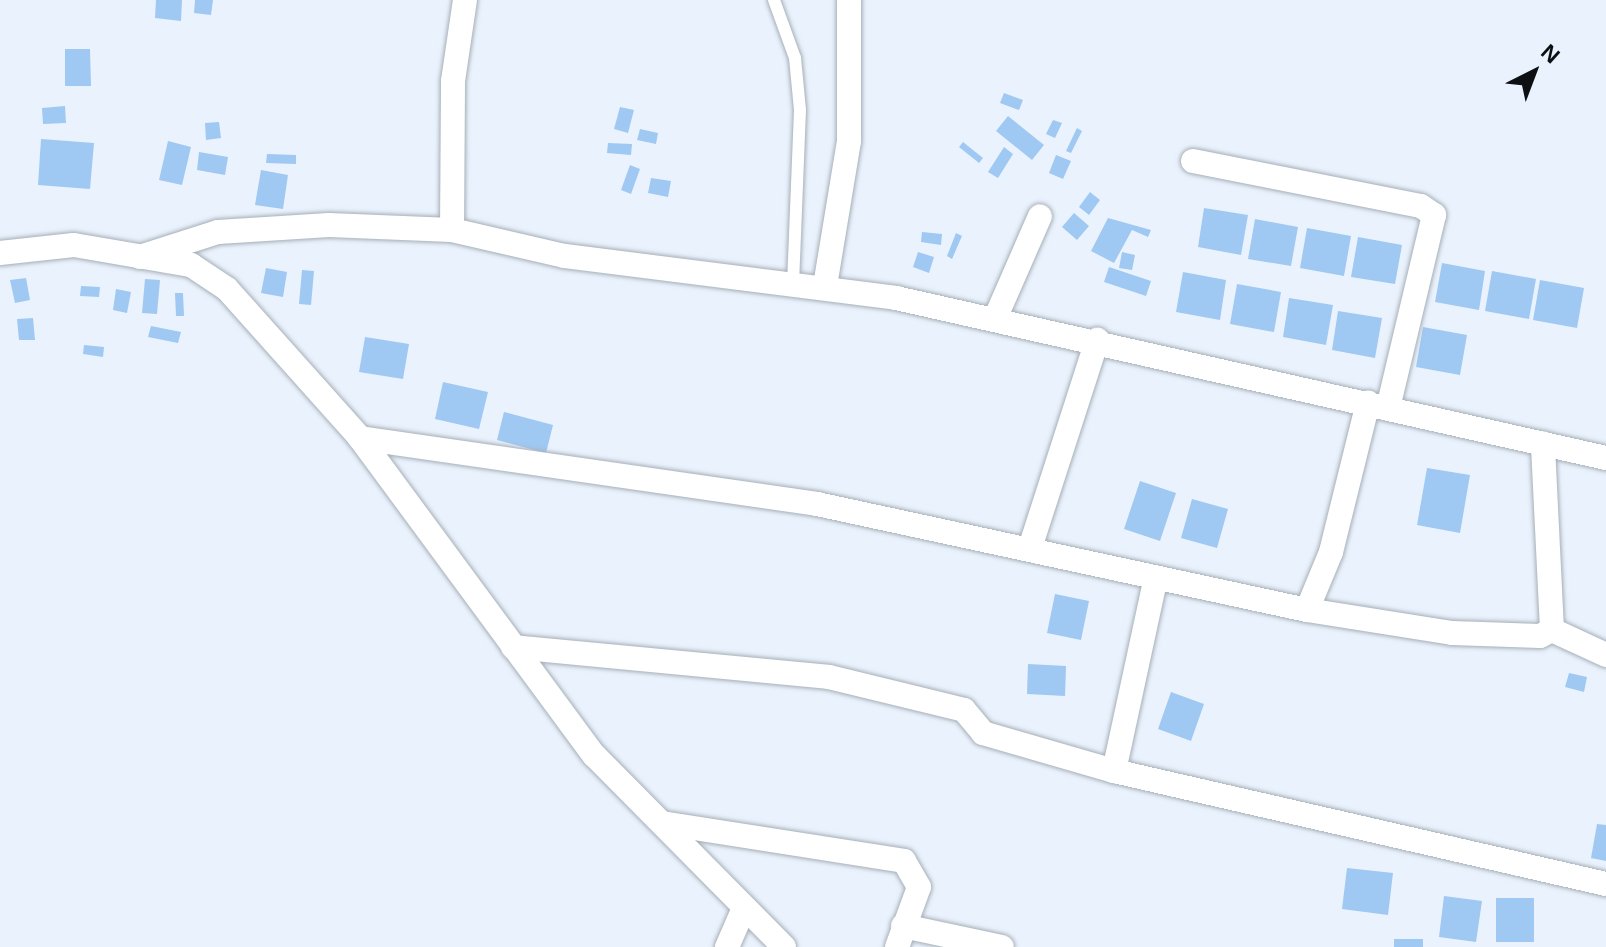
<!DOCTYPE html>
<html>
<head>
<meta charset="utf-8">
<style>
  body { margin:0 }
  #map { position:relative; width:1606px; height:947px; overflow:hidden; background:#eaf3fd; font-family:Helvetica,sans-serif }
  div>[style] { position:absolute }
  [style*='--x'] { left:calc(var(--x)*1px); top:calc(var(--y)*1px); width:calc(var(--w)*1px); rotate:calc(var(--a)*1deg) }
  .building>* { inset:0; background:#9fc8f2 }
  .roads { filter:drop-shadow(0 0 2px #a6afb8) drop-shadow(0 0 2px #a6afb8) }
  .lane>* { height:12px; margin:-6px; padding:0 6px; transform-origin:6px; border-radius:6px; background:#fff }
  .street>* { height:24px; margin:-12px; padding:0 12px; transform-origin:12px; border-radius:12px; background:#fff }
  span { translate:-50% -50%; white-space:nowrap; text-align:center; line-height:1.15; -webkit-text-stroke:7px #eaf3fd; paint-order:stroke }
  .north { position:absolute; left:1494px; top:32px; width:80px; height:80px; -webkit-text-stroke:6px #eaf3fd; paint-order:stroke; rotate:42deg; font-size:22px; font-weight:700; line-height:32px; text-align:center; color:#0d1013 }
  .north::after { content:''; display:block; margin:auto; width:28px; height:36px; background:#0d1013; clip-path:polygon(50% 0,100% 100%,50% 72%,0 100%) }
</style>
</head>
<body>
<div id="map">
  <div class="building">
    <div style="clip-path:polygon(156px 0,182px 0,181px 21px,155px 18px)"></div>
    <div style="clip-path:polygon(195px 0,213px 0,211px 15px,194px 13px)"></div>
    <div style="clip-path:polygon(65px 49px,90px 49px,91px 86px,65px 86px)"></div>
    <div style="clip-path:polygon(1004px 93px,1023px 100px,1019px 110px,1000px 103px)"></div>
    <div style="clip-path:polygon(65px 106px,66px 123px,43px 124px,42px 108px)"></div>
    <div style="clip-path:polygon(620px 107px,634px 110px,628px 133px,614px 129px)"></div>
    <div style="clip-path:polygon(1008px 116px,1044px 145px,1032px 160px,996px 131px)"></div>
    <div style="clip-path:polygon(1053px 120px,1062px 123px,1055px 138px,1046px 134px)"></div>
    <div style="clip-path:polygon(219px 122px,221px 138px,206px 140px,205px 123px)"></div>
    <div style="clip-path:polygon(1077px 128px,1082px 131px,1071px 153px,1066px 151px)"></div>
    <div style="clip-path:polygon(640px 129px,658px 133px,656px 144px,637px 140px)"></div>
    <div style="clip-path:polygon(41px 139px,94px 143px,90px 189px,38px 185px)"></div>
    <div style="clip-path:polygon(168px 141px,191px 147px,182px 185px,159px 180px)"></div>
    <div style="clip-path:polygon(963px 142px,983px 158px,979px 163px,959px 147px)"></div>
    <div style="clip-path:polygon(608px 143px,632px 144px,631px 155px,607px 153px)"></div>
    <div style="clip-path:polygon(1004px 147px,1013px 154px,998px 178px,988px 172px)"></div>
    <div style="clip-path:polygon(199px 152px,228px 157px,225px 175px,197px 170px)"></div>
    <div style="clip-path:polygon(267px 154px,296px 155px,296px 164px,266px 163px)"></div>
    <div style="clip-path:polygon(1056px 155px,1071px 161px,1063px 179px,1049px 173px)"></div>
    <div style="clip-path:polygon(630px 165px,640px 169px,631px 194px,621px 190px)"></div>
    <div style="clip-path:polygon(261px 170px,288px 175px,283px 209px,255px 205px)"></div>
    <div style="clip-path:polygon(651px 178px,671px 181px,668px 197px,648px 193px)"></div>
    <div style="clip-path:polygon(1090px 192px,1100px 200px,1089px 215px,1079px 207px)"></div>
    <div style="clip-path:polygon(1204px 208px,1248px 215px,1241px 255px,1198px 247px)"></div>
    <div style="clip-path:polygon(1074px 213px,1089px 226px,1077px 240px,1062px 227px)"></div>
    <div style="clip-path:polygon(1108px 218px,1151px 230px,1148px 237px,1132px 230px,1114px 263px,1091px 251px)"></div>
    <div style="clip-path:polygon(1255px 219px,1298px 227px,1291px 266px,1248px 259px)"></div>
    <div style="clip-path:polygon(1307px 228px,1351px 236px,1344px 276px,1300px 268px)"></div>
    <div style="clip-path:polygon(922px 232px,942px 234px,941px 245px,921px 242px)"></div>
    <div style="clip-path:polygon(956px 233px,962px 236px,952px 259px,947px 256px)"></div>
    <div style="clip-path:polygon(1358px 237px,1402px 245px,1395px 284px,1351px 277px)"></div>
    <div style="clip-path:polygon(918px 252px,934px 257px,929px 273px,913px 267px)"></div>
    <div style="clip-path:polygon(1122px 252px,1135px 255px,1132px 270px,1119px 268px)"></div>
    <div style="clip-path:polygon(1442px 263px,1485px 271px,1479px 310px,1435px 302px)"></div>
    <div style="clip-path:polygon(1109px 267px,1151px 281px,1146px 296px,1104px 282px)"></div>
    <div style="clip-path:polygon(266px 268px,287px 272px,283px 297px,261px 293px)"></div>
    <div style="clip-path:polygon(302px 270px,314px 271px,311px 305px,299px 304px)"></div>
    <div style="clip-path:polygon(1492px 271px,1536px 279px,1529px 319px,1485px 311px)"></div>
    <div style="clip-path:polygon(1183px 272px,1226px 280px,1220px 320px,1176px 312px)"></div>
    <div style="clip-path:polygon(26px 278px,30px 300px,15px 303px,10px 280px)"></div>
    <div style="clip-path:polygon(145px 279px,160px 280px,157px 314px,142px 313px)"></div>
    <div style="clip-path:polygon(1540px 280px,1584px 288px,1577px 328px,1533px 320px)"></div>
    <div style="clip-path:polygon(1237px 284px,1281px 292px,1274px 332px,1230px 324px)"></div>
    <div style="clip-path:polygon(81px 286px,100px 287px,99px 297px,80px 296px)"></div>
    <div style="clip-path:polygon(116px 289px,131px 292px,127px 313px,113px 310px)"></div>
    <div style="clip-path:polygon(175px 293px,183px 293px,184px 316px,176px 316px)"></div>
    <div style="clip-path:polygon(1289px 298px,1333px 305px,1326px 345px,1283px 337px)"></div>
    <div style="clip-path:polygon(1338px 311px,1382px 318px,1375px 358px,1332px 350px)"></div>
    <div style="clip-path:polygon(33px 318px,35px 340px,19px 340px,17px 319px)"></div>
    <div style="clip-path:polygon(151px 326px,181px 332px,178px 343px,148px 337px)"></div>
    <div style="clip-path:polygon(1423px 327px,1467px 335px,1460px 375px,1416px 367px)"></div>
    <div style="clip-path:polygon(365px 337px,409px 344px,403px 379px,359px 372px)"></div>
    <div style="clip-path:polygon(84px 345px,104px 347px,103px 357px,83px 354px)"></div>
    <div style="clip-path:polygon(443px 382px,488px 392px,479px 429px,435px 419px)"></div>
    <div style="clip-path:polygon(504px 412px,553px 425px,546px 453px,497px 440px)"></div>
    <div style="clip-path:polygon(1427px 468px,1470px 475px,1460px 533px,1417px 525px)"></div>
    <div style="clip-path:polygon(1140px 481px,1176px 493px,1160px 541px,1124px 529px)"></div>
    <div style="clip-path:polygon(1192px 499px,1228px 509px,1217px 548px,1181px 538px)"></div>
    <div style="clip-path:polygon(1055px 594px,1089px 601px,1081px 640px,1047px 633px)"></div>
    <div style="clip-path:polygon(1028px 664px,1066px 666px,1065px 696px,1027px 694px)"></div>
    <div style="clip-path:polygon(1569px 673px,1587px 677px,1584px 692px,1565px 687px)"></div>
    <div style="clip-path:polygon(1171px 692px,1204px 704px,1191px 741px,1158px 729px)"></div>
    <div style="clip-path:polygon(1597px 824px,1606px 825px,1606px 861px,1591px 858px)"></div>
    <div style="clip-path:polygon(1347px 868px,1393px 873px,1388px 915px,1342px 909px)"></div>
    <div style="clip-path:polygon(1444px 896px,1482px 901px,1476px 942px,1439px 937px)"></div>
    <div style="clip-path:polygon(1496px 898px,1534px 898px,1534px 942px,1496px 942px)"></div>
    <div style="clip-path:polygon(1394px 939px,1423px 939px,1423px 947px,1394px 947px)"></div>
  </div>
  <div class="roads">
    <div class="lane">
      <div style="--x:774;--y:0;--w:62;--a:70.1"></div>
      <div style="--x:795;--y:58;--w:52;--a:84.5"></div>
      <div style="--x:800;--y:110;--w:172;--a:92.3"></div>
    </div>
    <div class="street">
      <div style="--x:1193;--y:161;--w:232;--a:11.2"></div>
      <div style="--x:1421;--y:206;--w:16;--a:35"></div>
      <div style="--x:1434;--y:215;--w:198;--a:103.4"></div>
      <div style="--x:452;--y:230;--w:149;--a:-89.6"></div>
      <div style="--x:453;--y:81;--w:82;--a:-81.6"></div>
      <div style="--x:0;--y:253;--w:74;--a:-6.2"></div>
      <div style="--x:74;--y:245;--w:119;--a:9.7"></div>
      <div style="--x:191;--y:265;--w:43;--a:33.7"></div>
      <div style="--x:227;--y:289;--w:200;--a:48.2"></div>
      <div style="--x:360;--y:438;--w:394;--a:53.6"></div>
      <div style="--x:594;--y:755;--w:270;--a:45.3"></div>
      <div style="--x:140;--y:257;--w:82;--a:-17.8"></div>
      <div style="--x:218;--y:232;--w:111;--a:-3.6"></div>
      <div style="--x:329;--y:225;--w:123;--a:2.3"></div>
      <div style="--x:452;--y:230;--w:116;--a:13"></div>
      <div style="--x:565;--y:256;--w:334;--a:7.2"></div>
      <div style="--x:896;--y:298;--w:728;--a:12.7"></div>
      <div style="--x:825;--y:286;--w:147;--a:-80.6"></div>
      <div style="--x:849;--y:141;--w:141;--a:-90"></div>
      <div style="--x:995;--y:319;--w:112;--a:-66.4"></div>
      <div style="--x:360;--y:438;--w:462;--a:8.2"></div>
      <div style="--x:817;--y:504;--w:501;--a:12.21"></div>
      <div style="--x:1307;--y:610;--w:147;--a:9"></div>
      <div style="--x:1452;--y:633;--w:88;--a:2"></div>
      <div style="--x:1540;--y:636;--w:13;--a:-27"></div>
      <div style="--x:1552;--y:630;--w:187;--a:-92.8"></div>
      <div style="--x:1030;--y:548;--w:219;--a:-72.1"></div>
      <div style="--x:1307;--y:610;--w:63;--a:-67.5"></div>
      <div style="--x:1331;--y:552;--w:154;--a:-76.1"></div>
      <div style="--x:1552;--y:630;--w:60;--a:24.8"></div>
      <div style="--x:513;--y:647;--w:317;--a:5.4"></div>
      <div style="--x:829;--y:677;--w:139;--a:13.7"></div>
      <div style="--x:964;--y:710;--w:30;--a:50"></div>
      <div style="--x:983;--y:733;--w:136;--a:16.2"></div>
      <div style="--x:1114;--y:771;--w:505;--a:12.94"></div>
      <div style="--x:1114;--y:771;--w:198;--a:-77.8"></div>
      <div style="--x:662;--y:823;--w:245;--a:8.9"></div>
      <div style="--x:904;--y:861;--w:30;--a:60"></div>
      <div style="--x:919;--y:887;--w:64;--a:110.1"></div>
      <div style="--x:903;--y:926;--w:101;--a:12"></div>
      <div style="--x:727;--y:947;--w:43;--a:-66.4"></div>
    </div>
  </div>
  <div class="north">N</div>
</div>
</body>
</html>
